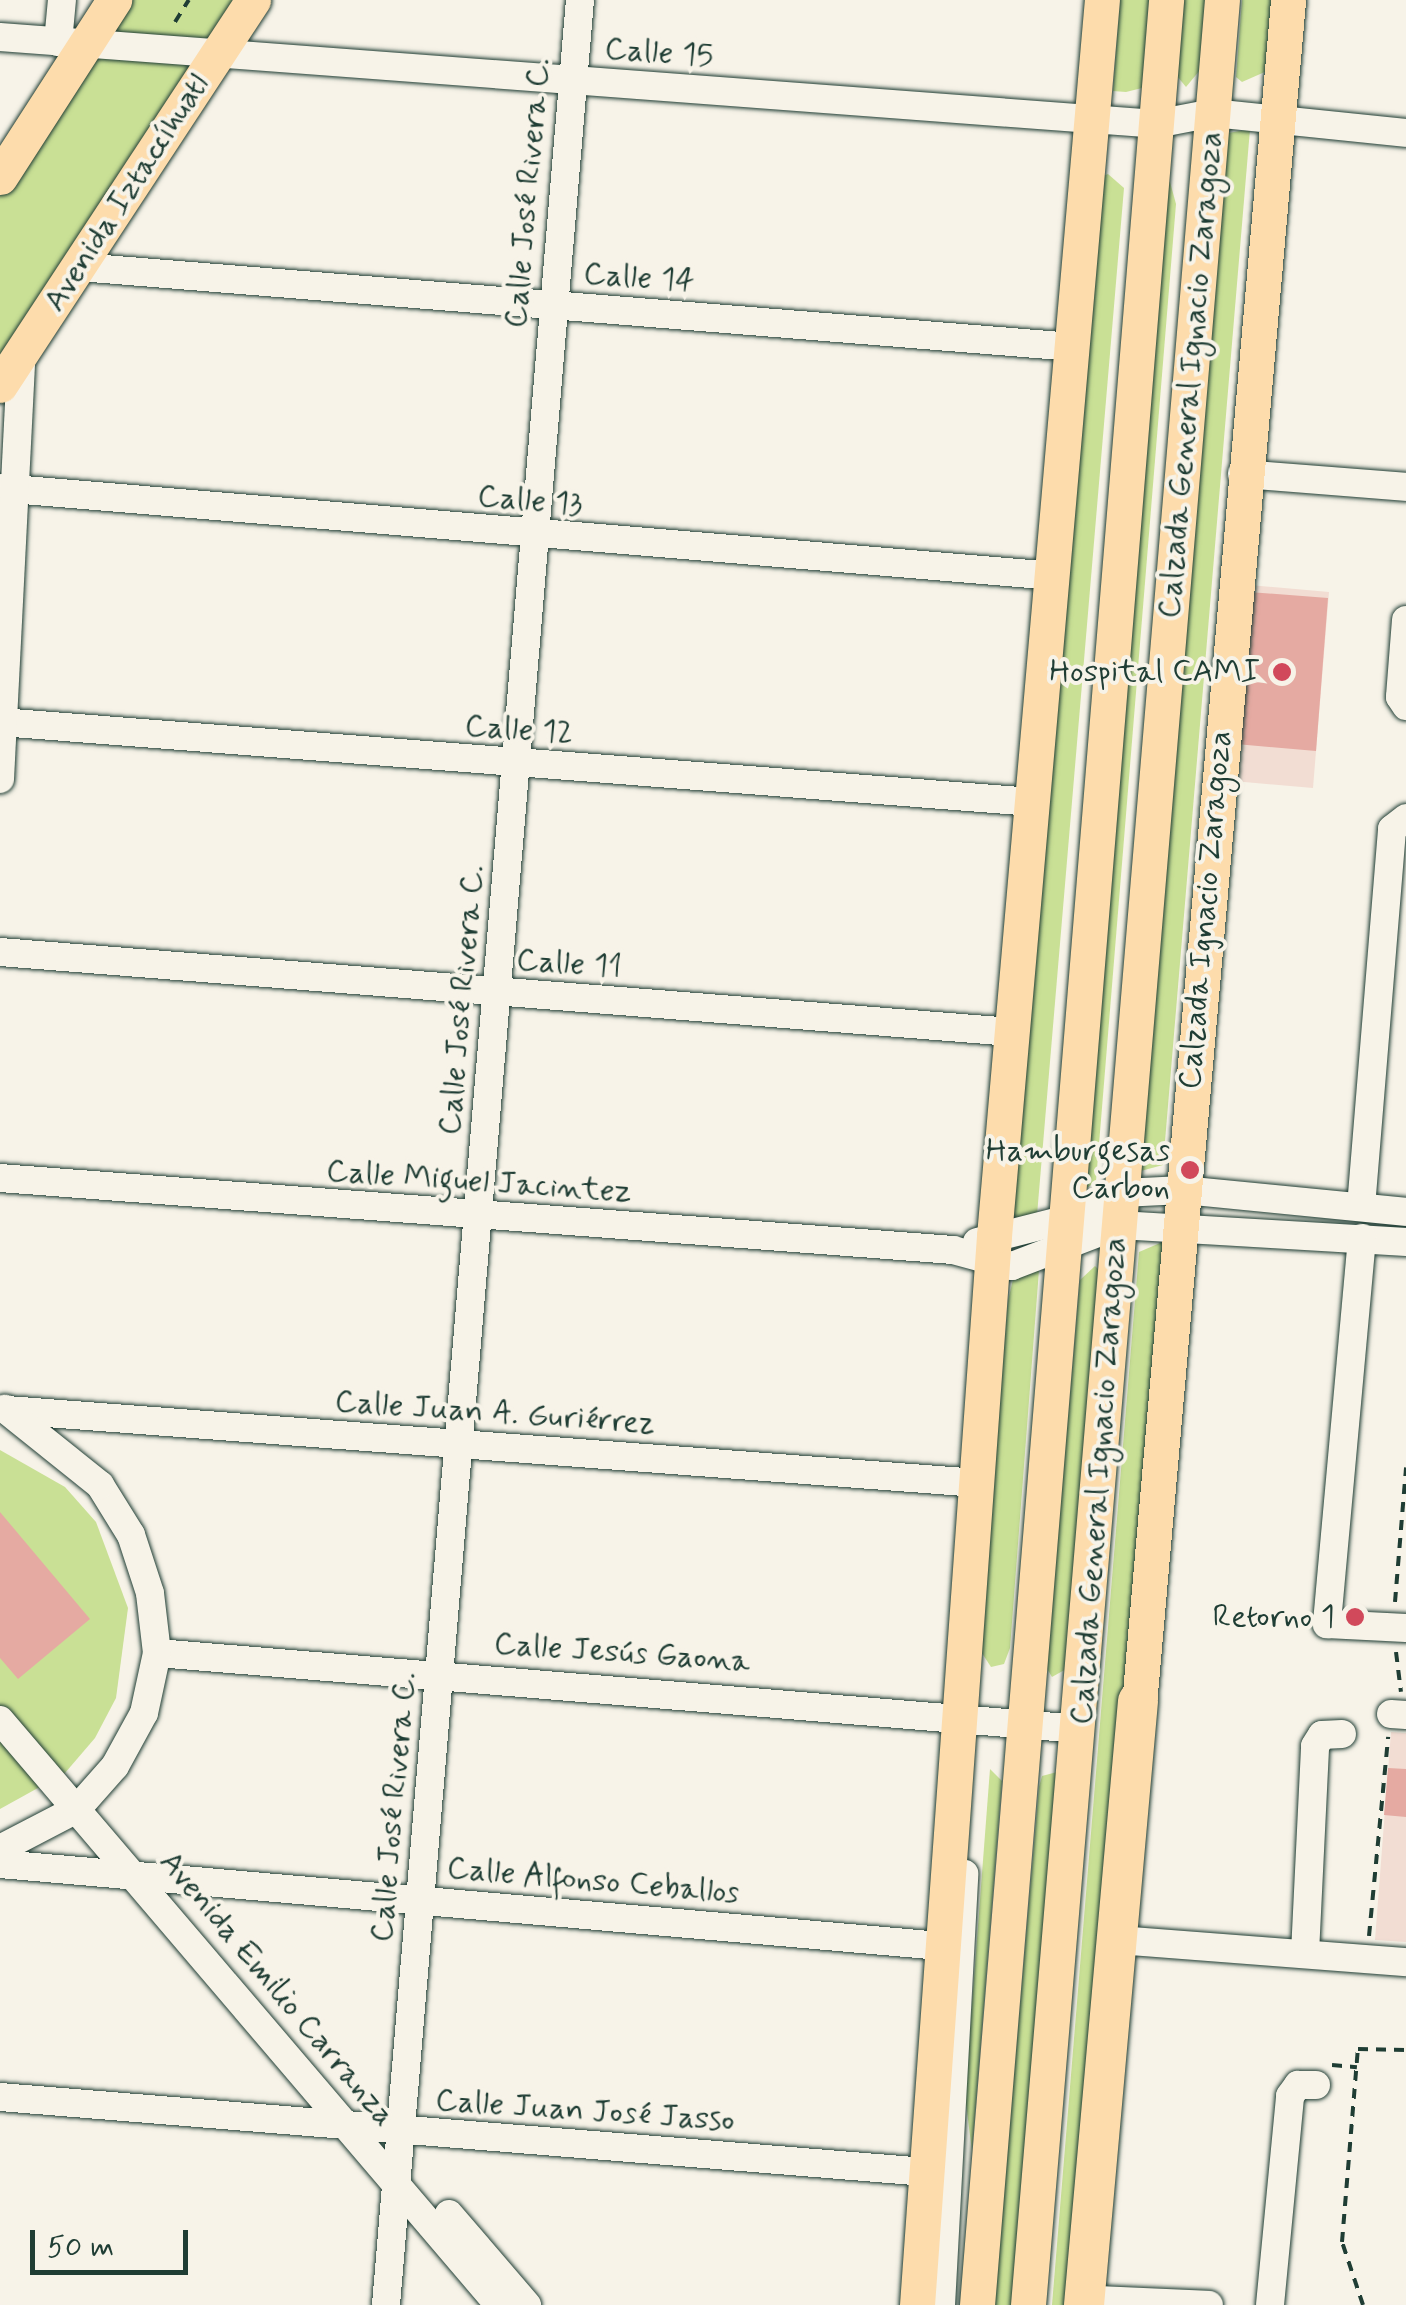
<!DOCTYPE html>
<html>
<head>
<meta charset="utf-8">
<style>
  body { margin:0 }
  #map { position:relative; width:1406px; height:2305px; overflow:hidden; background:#f7f3e8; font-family:Mynerve,sans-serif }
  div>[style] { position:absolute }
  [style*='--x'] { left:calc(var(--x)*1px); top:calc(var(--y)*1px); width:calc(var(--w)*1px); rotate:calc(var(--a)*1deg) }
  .built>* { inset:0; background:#f2ddd3 }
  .green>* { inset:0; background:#c9e095 }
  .building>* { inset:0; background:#e5aaa2 }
  .path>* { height:4px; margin-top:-2px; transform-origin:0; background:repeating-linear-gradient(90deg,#1f3d34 0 10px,transparent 0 18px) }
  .roads { filter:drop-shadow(0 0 2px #1f3d34) drop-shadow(0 0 2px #1f3d34) }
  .minor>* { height:28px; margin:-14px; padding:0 14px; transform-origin:14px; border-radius:14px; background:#f7f3e8 }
  .major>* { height:35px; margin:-17.5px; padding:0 17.5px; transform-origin:17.5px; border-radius:17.5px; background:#fddcac }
  .highway>* { height:40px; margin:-20px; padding:0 20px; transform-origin:20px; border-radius:20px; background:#fddcac }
  .dots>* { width:28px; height:28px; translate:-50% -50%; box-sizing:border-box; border:5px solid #f7f3e8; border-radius:50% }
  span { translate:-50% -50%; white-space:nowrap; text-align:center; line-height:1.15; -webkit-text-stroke:8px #f7f3e8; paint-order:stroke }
  .street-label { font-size:32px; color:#1f3d34 }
  .poi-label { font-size:32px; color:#1f3d34 }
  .right { translate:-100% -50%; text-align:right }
  .scale { position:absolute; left:30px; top:2230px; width:158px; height:45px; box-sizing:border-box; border:5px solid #1f3d34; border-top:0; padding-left:12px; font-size:30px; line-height:35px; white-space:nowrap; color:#1f3d34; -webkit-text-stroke:8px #f7f3e8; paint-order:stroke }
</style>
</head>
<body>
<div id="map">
  <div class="built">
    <div style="clip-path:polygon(1249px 585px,1329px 592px,1313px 788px,1233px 781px)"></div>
    <div style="clip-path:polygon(1391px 1732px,1406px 1733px,1406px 1942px,1375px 1940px)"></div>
  </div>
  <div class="green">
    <div style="clip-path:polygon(127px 0,239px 0,0 371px,0 196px)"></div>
    <div style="clip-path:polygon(1120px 0,1150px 0,1142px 88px,1126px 92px,1113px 91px)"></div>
    <div style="clip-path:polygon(1183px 0,1205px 0,1200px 70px,1186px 87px,1177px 76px)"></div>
    <div style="clip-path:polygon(1242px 0,1279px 0,1267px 71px,1242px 82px,1236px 77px)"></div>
    <div style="clip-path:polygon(1250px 129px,1163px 1165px,1137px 1172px,1218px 135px)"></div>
    <div style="clip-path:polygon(1108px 174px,1124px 188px,1037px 1215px,1016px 1218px,1008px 1209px,1098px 178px)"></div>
    <div style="clip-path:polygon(1170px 182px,1176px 204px,1096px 1181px,1082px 1192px,1159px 186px)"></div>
    <div style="clip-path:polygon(1167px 1240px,1104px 2305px,1052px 2305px,1139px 1252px)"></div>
    <div style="clip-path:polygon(1095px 1266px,1101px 1272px,1068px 1668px,1052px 1677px,1046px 1667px,1080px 1280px)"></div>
    <div style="clip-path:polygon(1039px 1270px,1010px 1648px,1004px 1664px,991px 1667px,978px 1647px,1008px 1301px,1014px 1275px)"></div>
    <div style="clip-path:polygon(0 1450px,65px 1487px,96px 1522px,128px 1608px,116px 1698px,95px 1738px,65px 1773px,0 1809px)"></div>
    <div style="clip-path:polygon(990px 1769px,1002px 1781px,972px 2151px,965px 2096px)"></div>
    <div style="clip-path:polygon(1057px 1772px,1013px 2305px,994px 2305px,1039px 1787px,1042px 1776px)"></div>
  </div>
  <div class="building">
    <div style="clip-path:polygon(1249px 592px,1328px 598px,1316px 751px,1236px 744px)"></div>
    <div style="clip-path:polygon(0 1512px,90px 1619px,18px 1679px,0 1658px)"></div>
    <div style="clip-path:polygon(1388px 1768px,1406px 1769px,1406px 1817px,1384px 1815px)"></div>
  </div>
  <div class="path">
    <div style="--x:175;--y:22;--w:26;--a:-58"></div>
    <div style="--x:1395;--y:1602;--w:135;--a:-85.3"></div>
    <div style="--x:1396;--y:1652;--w:40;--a:82.9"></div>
    <div style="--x:1369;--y:1936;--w:200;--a:-84.5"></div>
    <div style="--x:1332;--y:2065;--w:25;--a:5"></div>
    <div style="--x:1363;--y:2305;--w:66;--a:-108.4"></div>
    <div style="--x:1342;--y:2242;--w:194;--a:-85.3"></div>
    <div style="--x:1358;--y:2049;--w:48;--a:1.2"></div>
  </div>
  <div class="roads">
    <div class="minor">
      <div style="--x:0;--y:37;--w:1159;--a:4.3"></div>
      <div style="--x:1156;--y:124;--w:58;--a:-10.9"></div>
      <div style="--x:1213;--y:113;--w:194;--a:5.9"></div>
      <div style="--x:58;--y:42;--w:42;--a:-84.6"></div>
      <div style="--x:79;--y:267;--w:998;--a:4.6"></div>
      <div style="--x:1242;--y:474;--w:165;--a:4.5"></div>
      <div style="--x:0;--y:488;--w:1058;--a:4.77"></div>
      <div style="--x:1406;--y:620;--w:77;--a:94.5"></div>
      <div style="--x:1400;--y:697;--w:11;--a:56"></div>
      <div style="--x:0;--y:722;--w:1036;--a:4.43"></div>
      <div style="--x:0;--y:779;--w:429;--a:-87.1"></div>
      <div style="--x:0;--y:952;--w:1016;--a:4.52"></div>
      <div style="--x:0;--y:1178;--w:956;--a:4.32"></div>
      <div style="--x:953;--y:1250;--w:61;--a:15.2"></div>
      <div style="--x:1012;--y:1266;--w:115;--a:-21"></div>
      <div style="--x:1119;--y:1225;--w:288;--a:3.4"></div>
      <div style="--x:1361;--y:1207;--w:379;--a:-85.3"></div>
      <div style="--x:1392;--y:829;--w:18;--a:-38"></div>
      <div style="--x:1362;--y:1238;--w:388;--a:95.2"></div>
      <div style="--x:1327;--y:1624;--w:79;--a:2.9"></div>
      <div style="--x:977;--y:1242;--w:90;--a:-14.2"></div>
      <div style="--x:1064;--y:1220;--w:64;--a:-25"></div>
      <div style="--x:1122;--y:1193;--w:61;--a:-2.8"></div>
      <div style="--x:1183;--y:1190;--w:224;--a:5.6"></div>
      <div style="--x:7;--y:1410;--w:974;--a:4.3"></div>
      <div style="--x:157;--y:1653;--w:926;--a:4.71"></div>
      <div style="--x:1391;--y:1714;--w:15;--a:4"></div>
      <div style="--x:0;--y:1720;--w:769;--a:49.54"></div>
      <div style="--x:0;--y:1849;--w:87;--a:-27.5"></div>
      <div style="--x:77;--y:1809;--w:57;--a:-48.5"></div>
      <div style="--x:115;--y:1766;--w:60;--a:-61.3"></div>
      <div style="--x:144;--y:1713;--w:61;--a:-77.8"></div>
      <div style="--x:157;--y:1653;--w:60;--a:-96.7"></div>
      <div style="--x:150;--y:1593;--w:61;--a:-108.1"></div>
      <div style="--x:131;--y:1535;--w:59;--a:-121.8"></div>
      <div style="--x:100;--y:1485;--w:122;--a:-141.3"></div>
      <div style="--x:0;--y:1864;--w:945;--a:4.98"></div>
      <div style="--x:1132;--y:1941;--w:275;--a:4.4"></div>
      <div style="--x:1305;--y:1953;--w:207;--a:-87.2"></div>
      <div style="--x:1315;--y:1746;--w:13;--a:-58"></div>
      <div style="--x:1322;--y:1735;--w:20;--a:-3"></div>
      <div style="--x:0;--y:2097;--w:929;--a:4.63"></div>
      <div style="--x:449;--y:2214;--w:120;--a:49.4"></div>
      <div style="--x:1100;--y:2300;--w:109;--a:2.6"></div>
      <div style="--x:386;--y:2305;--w:2313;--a:-85.19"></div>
      <div style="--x:941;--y:2305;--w:432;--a:-86.9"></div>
      <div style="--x:1270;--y:2305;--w:210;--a:-84.5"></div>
      <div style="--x:1290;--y:2096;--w:14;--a:-54"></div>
      <div style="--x:1298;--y:2085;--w:18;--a:0"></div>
    </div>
    <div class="major">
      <div style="--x:0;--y:177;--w:211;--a:-57.2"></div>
      <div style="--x:0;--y:385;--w:461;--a:-56.7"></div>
      <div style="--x:1137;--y:1727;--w:1734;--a:-85"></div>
      <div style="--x:917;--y:2305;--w:1072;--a:-85.88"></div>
      <div style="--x:994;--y:1236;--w:1241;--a:-85.01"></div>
      <div style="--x:977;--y:2305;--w:2313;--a:-85.31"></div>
      <div style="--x:1028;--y:2305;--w:2313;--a:-85.19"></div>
    </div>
    <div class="highway">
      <div style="--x:1084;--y:2305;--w:606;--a:-84.89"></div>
    </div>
  </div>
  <div class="dots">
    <div style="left:1282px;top:672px;background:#d1495b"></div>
    <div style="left:1190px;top:1170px;background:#d1495b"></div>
    <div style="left:1355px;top:1617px;background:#d1495b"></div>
  </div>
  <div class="street-label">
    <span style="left:659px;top:53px;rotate:4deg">Calle 15</span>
    <span style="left:127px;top:193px;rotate:-57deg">Avenida Iztaccíhuatl</span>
    <span style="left:528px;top:193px;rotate:-85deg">Calle José Rivera C.</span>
    <span style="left:639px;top:278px;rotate:4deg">Calle 14</span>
    <span style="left:1191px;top:375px;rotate:-85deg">Calzada General Ignacio Zaragoza</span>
    <span style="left:530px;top:501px;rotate:5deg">Calle 13</span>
    <span style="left:519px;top:730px;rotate:4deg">Calle 12</span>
    <span style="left:1206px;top:910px;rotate:-85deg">Calzada Ignacio Zaragoza</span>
    <span style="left:569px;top:964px;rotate:4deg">Calle 11</span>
    <span style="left:462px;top:1000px;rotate:-85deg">Calle José Rivera C.</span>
    <span style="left:479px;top:1182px;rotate:4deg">Calle Miguel Jacintez</span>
    <span style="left:495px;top:1413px;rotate:4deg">Calle Juan A. Guriérrez</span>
    <span style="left:1099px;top:1481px;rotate:-86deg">Calzada General Ignacio Zaragoza</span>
    <span style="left:622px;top:1653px;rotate:4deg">Calle Jesús Gaona</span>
    <span style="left:394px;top:1807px;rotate:-85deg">Calle José Rivera C.</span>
    <span style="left:593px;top:1881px;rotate:5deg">Calle Alfonso Ceballos</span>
    <span style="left:277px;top:1989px;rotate:50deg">Avenida Emilio Carranza</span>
    <span style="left:585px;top:2111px;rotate:4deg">Calle Juan José Jasso</span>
  </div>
  <div class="poi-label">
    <span class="right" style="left:1260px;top:672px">Hospital CAMI</span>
    <span class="right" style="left:1170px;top:1170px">Hamburgesas<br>Carbon</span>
    <span class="right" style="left:1335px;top:1617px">Retorno 1</span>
  </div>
  <div class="scale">50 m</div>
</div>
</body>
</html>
